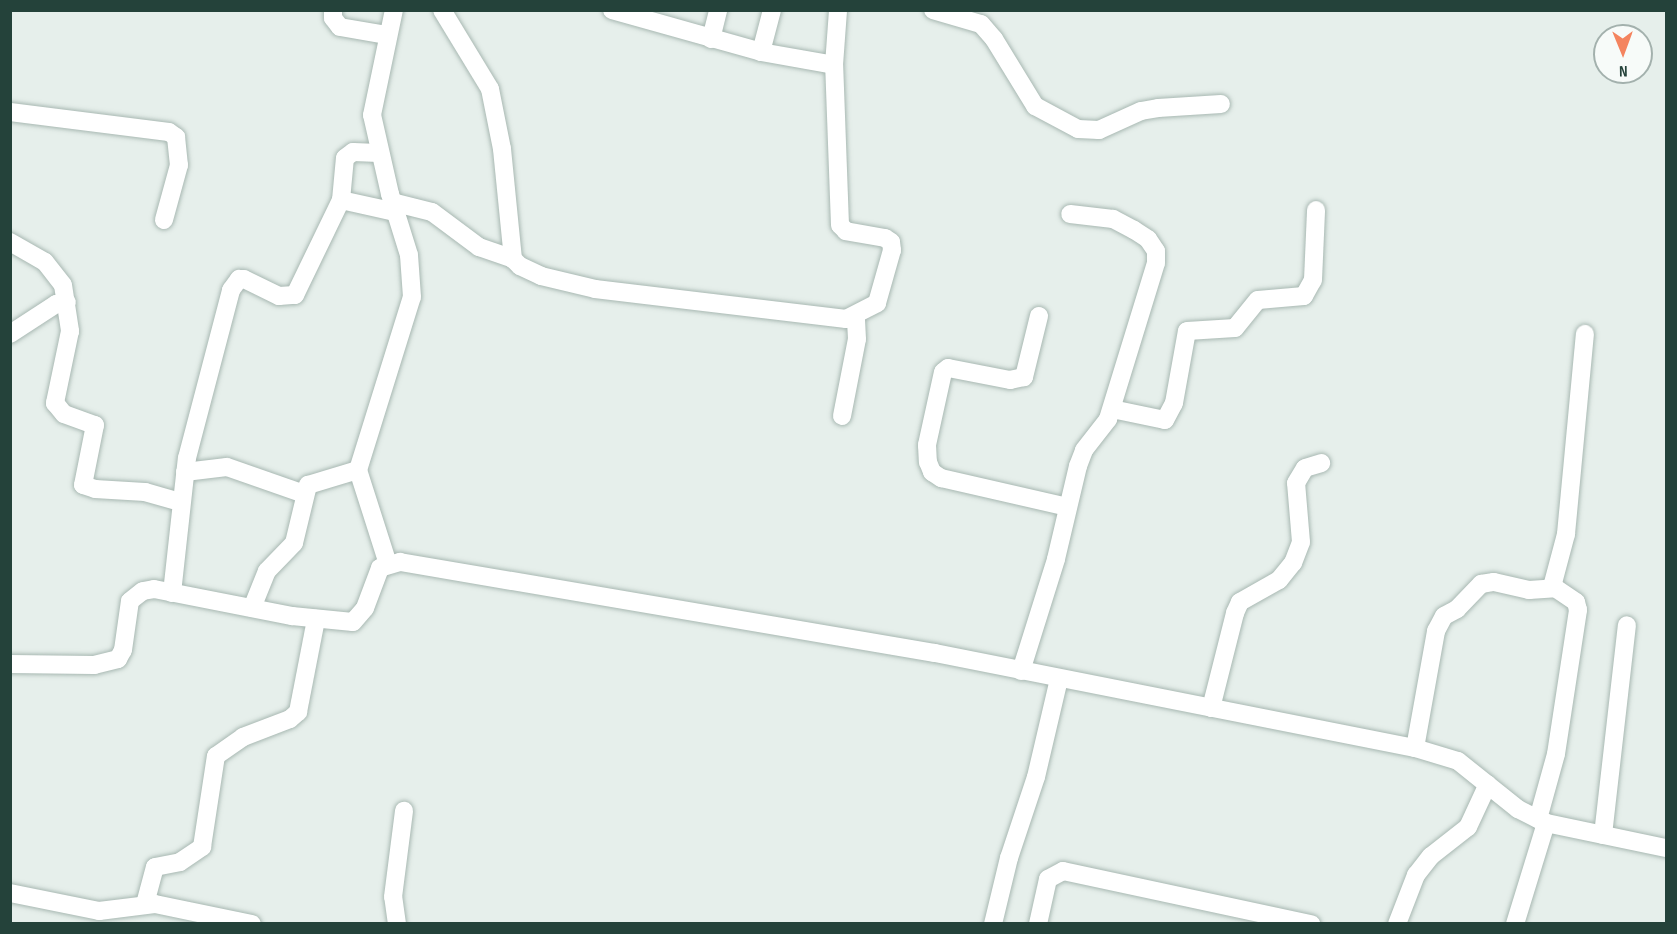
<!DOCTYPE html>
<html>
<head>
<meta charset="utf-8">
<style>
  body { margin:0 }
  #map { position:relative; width:1677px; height:934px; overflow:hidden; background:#e6efeb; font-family:"Sofia Sans Condensed",sans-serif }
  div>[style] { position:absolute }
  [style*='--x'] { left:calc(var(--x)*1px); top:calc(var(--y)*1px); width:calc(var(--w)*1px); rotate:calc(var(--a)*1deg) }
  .roads { filter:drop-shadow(0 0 2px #a8b8b2) drop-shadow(0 0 2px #a8b8b2) }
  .minor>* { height:18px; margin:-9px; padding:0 9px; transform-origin:9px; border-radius:9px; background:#fff }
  span { translate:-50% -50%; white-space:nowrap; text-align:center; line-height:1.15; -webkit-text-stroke:6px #f7fbf9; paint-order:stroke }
  .frame { position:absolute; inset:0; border:12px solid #24423a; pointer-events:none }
  .north { position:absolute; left:1593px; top:24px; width:60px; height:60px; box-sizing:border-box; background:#f7fbf9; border:2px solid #a3b1ad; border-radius:50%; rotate:179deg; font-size:16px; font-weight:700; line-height:24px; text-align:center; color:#24423a }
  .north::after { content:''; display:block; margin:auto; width:21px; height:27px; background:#f4845f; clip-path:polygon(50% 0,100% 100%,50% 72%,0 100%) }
</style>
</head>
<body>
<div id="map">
  <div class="roads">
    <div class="minor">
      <div style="--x:333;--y:10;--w:8;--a:90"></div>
      <div style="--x:333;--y:18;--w:11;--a:52"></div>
      <div style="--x:340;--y:27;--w:48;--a:9.7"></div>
      <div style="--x:442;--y:10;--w:92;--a:58.7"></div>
      <div style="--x:490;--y:89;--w:61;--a:78.7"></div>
      <div style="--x:502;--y:149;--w:111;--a:84.3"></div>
      <div style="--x:513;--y:259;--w:10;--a:45"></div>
      <div style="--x:520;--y:266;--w:23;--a:25"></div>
      <div style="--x:541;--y:276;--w:56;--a:13.5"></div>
      <div style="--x:595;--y:289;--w:253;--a:6.8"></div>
      <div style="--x:846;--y:319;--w:35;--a:-27"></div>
      <div style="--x:877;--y:303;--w:55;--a:-74.2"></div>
      <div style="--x:892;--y:250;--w:8;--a:-97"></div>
      <div style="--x:891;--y:242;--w:7;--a:-146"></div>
      <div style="--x:885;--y:238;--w:40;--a:-170"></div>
      <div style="--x:846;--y:231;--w:8;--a:-135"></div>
      <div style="--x:840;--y:225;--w:160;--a:-92.1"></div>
      <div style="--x:834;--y:65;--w:55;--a:-85.8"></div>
      <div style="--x:612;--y:10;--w:155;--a:15.7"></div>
      <div style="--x:761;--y:52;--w:74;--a:10.1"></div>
      <div style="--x:933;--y:10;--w:50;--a:16.3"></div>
      <div style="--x:981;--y:24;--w:20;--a:49"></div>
      <div style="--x:994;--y:39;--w:79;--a:58.5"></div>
      <div style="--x:1035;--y:106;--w:49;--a:28.1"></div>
      <div style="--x:1078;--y:129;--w:21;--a:3"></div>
      <div style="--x:1099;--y:130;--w:46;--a:-24.3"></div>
      <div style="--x:1141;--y:111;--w:17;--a:-10"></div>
      <div style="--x:1158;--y:108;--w:63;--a:-3.6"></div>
      <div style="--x:711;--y:39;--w:30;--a:-76"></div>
      <div style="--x:761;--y:52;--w:43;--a:-75.3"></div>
      <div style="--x:10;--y:112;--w:160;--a:7.2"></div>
      <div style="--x:169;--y:132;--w:9;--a:36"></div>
      <div style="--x:176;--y:137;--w:28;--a:84"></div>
      <div style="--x:179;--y:165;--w:57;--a:105.3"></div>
      <div style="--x:341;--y:200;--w:55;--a:12.5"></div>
      <div style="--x:392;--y:202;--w:41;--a:14"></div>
      <div style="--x:432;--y:212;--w:59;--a:36.7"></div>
      <div style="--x:479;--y:247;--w:36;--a:19"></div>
      <div style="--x:10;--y:242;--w:40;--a:29.7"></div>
      <div style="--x:45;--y:262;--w:29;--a:52"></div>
      <div style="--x:63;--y:285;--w:47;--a:81.3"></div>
      <div style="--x:70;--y:331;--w:74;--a:101.8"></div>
      <div style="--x:55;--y:403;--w:14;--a:51"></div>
      <div style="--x:64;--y:414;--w:33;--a:20"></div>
      <div style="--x:95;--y:425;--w:61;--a:101.3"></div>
      <div style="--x:83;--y:485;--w:13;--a:18"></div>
      <div style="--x:95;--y:489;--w:50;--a:3.4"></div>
      <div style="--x:145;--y:492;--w:36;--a:16"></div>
      <div style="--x:1039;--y:316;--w:63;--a:103.8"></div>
      <div style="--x:1024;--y:377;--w:14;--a:168"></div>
      <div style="--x:1010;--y:380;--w:63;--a:-169"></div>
      <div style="--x:948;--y:368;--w:6;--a:141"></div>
      <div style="--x:943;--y:372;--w:75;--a:102.4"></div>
      <div style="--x:927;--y:445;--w:17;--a:87"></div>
      <div style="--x:928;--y:462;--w:11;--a:68"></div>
      <div style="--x:932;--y:472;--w:11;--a:34"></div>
      <div style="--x:941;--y:478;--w:130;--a:12.9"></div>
      <div style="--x:10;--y:334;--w:55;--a:-33.1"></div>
      <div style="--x:56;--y:304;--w:11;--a:-10"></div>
      <div style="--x:1112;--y:409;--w:54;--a:11.7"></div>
      <div style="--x:1165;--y:420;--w:19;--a:-62"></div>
      <div style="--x:1174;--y:403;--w:73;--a:-79.8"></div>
      <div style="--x:1187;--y:331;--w:48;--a:-3.6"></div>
      <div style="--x:1235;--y:328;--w:36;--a:-51"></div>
      <div style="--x:1258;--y:300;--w:46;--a:-5"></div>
      <div style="--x:1304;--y:296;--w:18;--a:-61"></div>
      <div style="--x:1313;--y:280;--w:70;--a:-87.5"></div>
      <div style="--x:842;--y:416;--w:78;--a:-79"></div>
      <div style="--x:857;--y:339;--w:22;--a:-93"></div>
      <div style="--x:185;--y:472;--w:42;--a:-6.8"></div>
      <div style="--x:227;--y:467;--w:82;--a:19.3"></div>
      <div style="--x:388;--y:564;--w:99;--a:-107.7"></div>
      <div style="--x:358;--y:470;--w:181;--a:-72.7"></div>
      <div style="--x:412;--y:297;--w:42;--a:-94.1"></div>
      <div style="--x:409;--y:255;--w:64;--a:-107.3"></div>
      <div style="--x:390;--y:194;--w:81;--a:-102.8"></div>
      <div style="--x:372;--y:115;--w:107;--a:-78.2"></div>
      <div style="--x:172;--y:593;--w:136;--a:-83.7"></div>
      <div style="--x:187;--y:458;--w:174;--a:-75.3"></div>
      <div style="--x:231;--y:290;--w:14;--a:-54"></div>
      <div style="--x:239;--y:279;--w:5;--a:0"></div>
      <div style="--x:244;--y:279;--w:39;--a:26"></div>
      <div style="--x:279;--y:296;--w:16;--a:-4"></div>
      <div style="--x:295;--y:295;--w:106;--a:-64.2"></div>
      <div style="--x:341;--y:200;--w:42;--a:-84.6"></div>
      <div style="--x:345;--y:158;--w:10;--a:-37"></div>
      <div style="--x:353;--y:152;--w:26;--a:2"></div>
      <div style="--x:252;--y:608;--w:40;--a:-68"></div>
      <div style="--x:267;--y:571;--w:39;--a:-46"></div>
      <div style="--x:294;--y:543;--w:60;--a:-76.4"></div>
      <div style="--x:308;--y:485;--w:52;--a:-16.7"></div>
      <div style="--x:10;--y:664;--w:84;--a:0.7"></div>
      <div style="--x:94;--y:665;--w:25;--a:-14"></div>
      <div style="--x:118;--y:659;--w:10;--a:-61"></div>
      <div style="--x:123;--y:650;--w:49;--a:-81.9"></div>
      <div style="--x:130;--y:601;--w:16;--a:-38"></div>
      <div style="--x:143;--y:591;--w:11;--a:-10"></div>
      <div style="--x:154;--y:589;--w:141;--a:11.1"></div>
      <div style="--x:292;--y:616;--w:61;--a:5.6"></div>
      <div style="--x:353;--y:622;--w:18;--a:-49"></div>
      <div style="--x:365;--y:608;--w:43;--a:-69.4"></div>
      <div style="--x:380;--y:568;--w:21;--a:-17"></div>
      <div style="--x:400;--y:562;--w:543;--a:9.65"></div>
      <div style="--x:935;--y:653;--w:489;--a:11.2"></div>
      <div style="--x:1415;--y:748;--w:45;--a:16.8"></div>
      <div style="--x:1458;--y:761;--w:77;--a:38.7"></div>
      <div style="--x:1518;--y:809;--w:31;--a:27"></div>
      <div style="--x:1546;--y:823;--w:123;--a:11.8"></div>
      <div style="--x:1021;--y:671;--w:117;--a:-72.6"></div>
      <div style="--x:1056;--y:559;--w:96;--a:-76.7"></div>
      <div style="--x:1078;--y:466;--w:17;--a:-69"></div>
      <div style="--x:1084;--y:450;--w:39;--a:-52"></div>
      <div style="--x:1108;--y:419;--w:163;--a:-72.9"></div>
      <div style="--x:1156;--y:263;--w:12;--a:-90"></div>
      <div style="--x:1156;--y:251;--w:14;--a:-124"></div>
      <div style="--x:1148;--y:239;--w:17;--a:-147"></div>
      <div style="--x:1134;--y:230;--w:24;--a:-152"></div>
      <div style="--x:1113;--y:219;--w:43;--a:-173.4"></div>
      <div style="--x:1211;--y:708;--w:98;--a:-75.8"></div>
      <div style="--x:1235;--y:613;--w:12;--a:-66"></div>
      <div style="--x:1240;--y:602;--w:45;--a:-29.4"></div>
      <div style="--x:1279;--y:580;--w:22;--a:-51"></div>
      <div style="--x:1293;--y:563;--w:22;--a:-69"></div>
      <div style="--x:1301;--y:542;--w:59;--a:-94.8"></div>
      <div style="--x:1296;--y:483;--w:17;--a:-59"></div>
      <div style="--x:1305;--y:468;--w:17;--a:-17"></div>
      <div style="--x:1415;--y:748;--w:119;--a:-79.8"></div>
      <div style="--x:1436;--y:631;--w:17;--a:-62"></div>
      <div style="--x:1444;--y:616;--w:15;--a:-28"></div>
      <div style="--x:1457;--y:609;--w:35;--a:-46"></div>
      <div style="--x:1481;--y:584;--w:13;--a:-9"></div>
      <div style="--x:1494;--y:582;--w:36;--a:13"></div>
      <div style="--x:1529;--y:590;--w:26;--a:-4"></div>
      <div style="--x:1538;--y:819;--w:67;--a:-74.5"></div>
      <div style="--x:1556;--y:754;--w:146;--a:-81.3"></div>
      <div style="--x:1578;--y:610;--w:8;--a:-104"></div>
      <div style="--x:1576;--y:602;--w:25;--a:-146"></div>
      <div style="--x:1555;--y:588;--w:5;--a:-112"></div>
      <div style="--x:1553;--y:583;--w:51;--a:-75.1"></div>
      <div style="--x:1566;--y:534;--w:201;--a:-84.6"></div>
      <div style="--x:1603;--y:835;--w:211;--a:-83.5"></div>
      <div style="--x:10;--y:893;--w:91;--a:11.4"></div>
      <div style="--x:99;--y:911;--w:56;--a:-7.1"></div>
      <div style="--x:155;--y:904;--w:99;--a:11.7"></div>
      <div style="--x:145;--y:904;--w:38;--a:-75"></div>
      <div style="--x:155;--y:867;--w:25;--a:-11"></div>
      <div style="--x:180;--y:862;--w:27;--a:-34"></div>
      <div style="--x:202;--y:847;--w:92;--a:-81.3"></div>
      <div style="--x:216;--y:756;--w:33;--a:-35"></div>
      <div style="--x:243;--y:737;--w:50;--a:-21"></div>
      <div style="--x:290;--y:719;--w:11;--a:-41"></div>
      <div style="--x:298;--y:712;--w:95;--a:-79"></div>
      <div style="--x:397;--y:924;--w:27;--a:-98"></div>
      <div style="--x:393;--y:897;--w:87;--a:-82.7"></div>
      <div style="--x:993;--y:924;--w:68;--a:-76.4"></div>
      <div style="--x:1009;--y:858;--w:85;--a:-71.6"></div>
      <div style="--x:1036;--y:777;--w:101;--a:-76.8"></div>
      <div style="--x:1038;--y:924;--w:46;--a:-77.5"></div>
      <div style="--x:1048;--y:879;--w:17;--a:-28"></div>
      <div style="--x:1063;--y:871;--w:254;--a:12.1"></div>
      <div style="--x:1397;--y:924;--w:53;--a:-68.8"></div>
      <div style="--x:1416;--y:875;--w:24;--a:-52"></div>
      <div style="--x:1431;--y:856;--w:47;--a:-38.1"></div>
      <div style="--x:1468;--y:827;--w:47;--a:-65.1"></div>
      <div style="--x:1515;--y:924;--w:106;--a:-72.9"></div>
    </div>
  </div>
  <div class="frame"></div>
  <div class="north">N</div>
</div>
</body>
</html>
